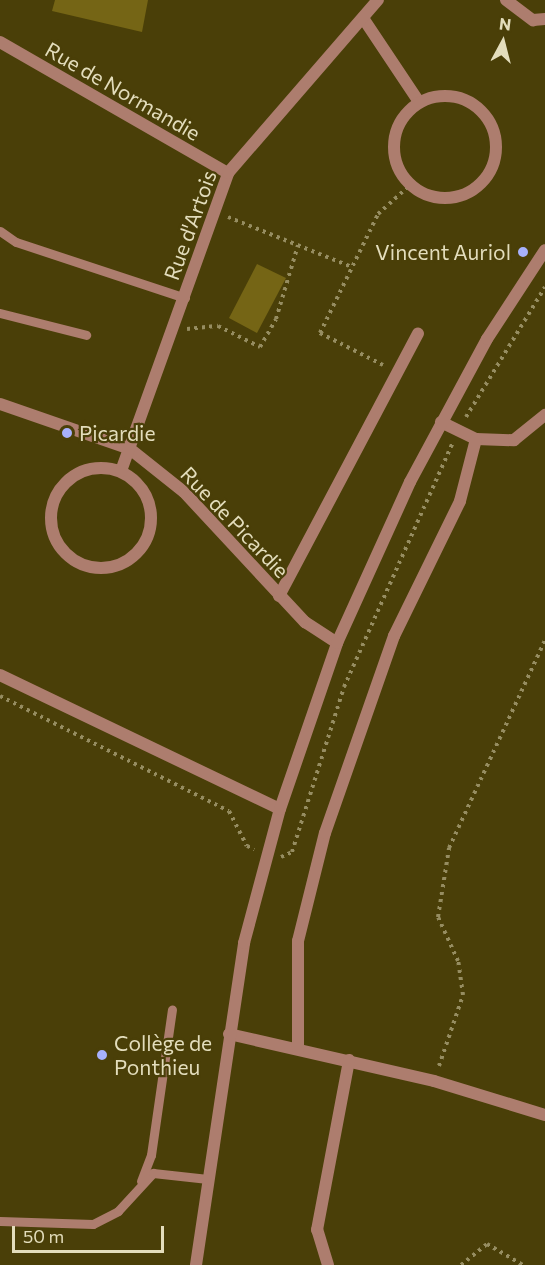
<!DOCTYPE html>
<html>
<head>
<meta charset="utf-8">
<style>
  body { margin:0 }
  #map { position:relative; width:545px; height:1265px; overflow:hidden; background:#4a3f08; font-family:Commissioner,sans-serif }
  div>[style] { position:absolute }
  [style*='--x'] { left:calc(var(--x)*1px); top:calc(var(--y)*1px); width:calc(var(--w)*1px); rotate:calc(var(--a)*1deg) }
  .green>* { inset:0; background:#756515 }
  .path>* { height:4px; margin-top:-2px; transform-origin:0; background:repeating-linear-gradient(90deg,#968d61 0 3px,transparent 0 7.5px) }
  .service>* { height:9px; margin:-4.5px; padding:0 4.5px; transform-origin:4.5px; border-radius:4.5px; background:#ad7d6e }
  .minor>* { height:12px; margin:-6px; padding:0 6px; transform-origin:6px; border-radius:6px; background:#ad7d6e }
  .minor>.ring { margin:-6px; padding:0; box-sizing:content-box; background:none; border:12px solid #ad7d6e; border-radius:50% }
  .tertiary>* { height:12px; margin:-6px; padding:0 6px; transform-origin:6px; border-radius:6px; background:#ad7d6e }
  .dots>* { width:16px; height:16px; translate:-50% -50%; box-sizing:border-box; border:3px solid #4a3f08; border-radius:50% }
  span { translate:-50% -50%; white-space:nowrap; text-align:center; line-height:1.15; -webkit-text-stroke:4.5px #4a3f08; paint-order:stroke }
  .street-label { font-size:21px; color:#e3ddbc }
  .poi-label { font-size:21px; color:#e3ddbc }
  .right { translate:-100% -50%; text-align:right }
  .left { translate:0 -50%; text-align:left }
  .north { position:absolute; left:473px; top:12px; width:60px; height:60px; -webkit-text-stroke:4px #4a3f08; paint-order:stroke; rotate:7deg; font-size:16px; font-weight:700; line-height:24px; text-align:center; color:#e3ddbc }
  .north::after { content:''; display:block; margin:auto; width:21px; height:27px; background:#e3ddbc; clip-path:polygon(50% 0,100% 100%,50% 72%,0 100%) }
  .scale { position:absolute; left:12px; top:1226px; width:152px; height:27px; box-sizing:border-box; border:3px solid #e3ddbc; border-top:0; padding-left:8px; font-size:18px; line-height:21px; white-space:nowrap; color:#e3ddbc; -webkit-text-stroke:4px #4a3f08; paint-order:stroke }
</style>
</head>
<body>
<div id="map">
  <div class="green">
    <div style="clip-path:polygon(55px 0,148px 0,142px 32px,52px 11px)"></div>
    <div style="clip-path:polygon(257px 264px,286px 278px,257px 333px,229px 318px)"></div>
  </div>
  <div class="path">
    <div style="--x:228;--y:217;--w:134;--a:22"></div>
    <div style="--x:187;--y:329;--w:31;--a:-6"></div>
    <div style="--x:218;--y:326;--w:47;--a:26.6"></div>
    <div style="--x:260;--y:347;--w:32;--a:-60"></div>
    <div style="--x:276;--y:319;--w:77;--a:-73.4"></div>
    <div style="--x:383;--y:365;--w:71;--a:-153.1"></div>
    <div style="--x:320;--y:333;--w:132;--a:-64"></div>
    <div style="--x:378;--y:214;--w:43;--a:-42.2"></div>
    <div style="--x:466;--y:417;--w:152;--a:-58.7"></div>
    <div style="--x:0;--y:696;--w:256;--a:26.7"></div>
    <div style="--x:229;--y:811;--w:39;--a:63"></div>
    <div style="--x:247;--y:846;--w:8;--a:23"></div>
    <div style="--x:281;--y:857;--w:12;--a:-24"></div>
    <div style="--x:292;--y:852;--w:173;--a:-72.5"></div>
    <div style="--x:344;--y:687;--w:268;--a:-66"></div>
    <div style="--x:439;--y:1066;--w:75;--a:-71.3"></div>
    <div style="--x:463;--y:995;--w:34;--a:-98"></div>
    <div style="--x:458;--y:961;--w:48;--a:-114.4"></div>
    <div style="--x:438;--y:917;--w:70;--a:-80.9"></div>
    <div style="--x:449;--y:848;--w:229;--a:-65.2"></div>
    <div style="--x:461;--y:1265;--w:33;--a:-39"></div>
    <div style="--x:487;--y:1244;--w:42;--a:30.3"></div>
  </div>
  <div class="service">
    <div style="--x:0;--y:231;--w:19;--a:35"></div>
    <div style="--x:16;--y:242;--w:178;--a:18.3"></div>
    <div style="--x:0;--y:313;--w:89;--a:14.3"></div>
    <div style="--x:141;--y:1181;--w:28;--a:-69"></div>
    <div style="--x:151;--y:1155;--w:147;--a:-81.8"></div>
    <div style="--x:0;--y:1221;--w:93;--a:1.8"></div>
    <div style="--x:93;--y:1224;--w:28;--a:-27"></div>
    <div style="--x:118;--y:1211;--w:52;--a:-47.4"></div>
    <div style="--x:153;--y:1173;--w:55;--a:6.2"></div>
  </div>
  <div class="minor">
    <div style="--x:506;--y:0;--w:34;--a:37"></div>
    <div style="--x:533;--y:20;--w:12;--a:-5"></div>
    <div style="--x:363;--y:18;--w:101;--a:56.3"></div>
    <div style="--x:0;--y:42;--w:263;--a:29.9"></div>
    <div class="ring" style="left:394px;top:96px;width:90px;height:90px"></div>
    <div style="--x:0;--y:404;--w:138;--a:19.1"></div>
    <div style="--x:130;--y:449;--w:69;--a:38.5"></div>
    <div style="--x:184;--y:492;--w:178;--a:47.1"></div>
    <div style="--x:305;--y:622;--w:38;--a:33"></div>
    <div style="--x:441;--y:422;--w:39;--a:26"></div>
    <div style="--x:476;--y:439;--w:38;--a:2"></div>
    <div style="--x:514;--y:440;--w:40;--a:-39"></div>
    <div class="ring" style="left:51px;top:468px;width:88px;height:88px"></div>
    <div style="--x:121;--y:471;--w:317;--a:-70.2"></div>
    <div style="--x:228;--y:173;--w:229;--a:-49.1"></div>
    <div style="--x:279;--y:596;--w:297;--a:-62.1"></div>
    <div style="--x:229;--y:1034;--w:210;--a:12.9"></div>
    <div style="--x:434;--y:1081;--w:116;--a:17"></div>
    <div style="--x:298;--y:1049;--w:108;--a:-90"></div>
    <div style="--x:298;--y:941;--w:111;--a:-76"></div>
    <div style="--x:325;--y:833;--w:209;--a:-70.7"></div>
    <div style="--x:394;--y:636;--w:150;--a:-63.9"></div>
    <div style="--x:460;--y:501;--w:64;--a:-75.5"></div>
    <div style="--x:196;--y:1265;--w:326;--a:-81.5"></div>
    <div style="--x:244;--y:943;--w:139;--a:-75"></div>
    <div style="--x:328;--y:1265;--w:37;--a:-107"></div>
    <div style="--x:317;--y:1230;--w:173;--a:-79.3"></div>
  </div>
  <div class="tertiary">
    <div style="--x:0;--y:675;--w:310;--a:25.6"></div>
    <div style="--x:280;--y:809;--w:176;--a:-71"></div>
    <div style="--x:337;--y:643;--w:177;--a:-65.6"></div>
    <div style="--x:410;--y:482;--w:162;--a:-61.7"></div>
    <div style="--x:487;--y:339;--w:106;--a:-56.9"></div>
  </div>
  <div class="dots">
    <div style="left:523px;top:252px;background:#a7b1fc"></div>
    <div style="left:67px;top:433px;background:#a7b1fc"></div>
    <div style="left:102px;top:1055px;background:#a7b1fc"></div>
  </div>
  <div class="street-label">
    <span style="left:123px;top:91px;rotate:30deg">Rue de Normandie</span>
    <span style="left:190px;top:225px;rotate:-70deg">Rue d'Artois</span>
    <span style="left:235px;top:522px;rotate:46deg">Rue de Picardie</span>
  </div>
  <div class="poi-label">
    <span class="right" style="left:511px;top:252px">Vincent Auriol</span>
    <span class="left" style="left:79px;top:433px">Picardie</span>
    <span class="left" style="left:114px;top:1055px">Collège de<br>Ponthieu</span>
  </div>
  <div class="north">N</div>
  <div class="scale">50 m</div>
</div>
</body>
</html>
